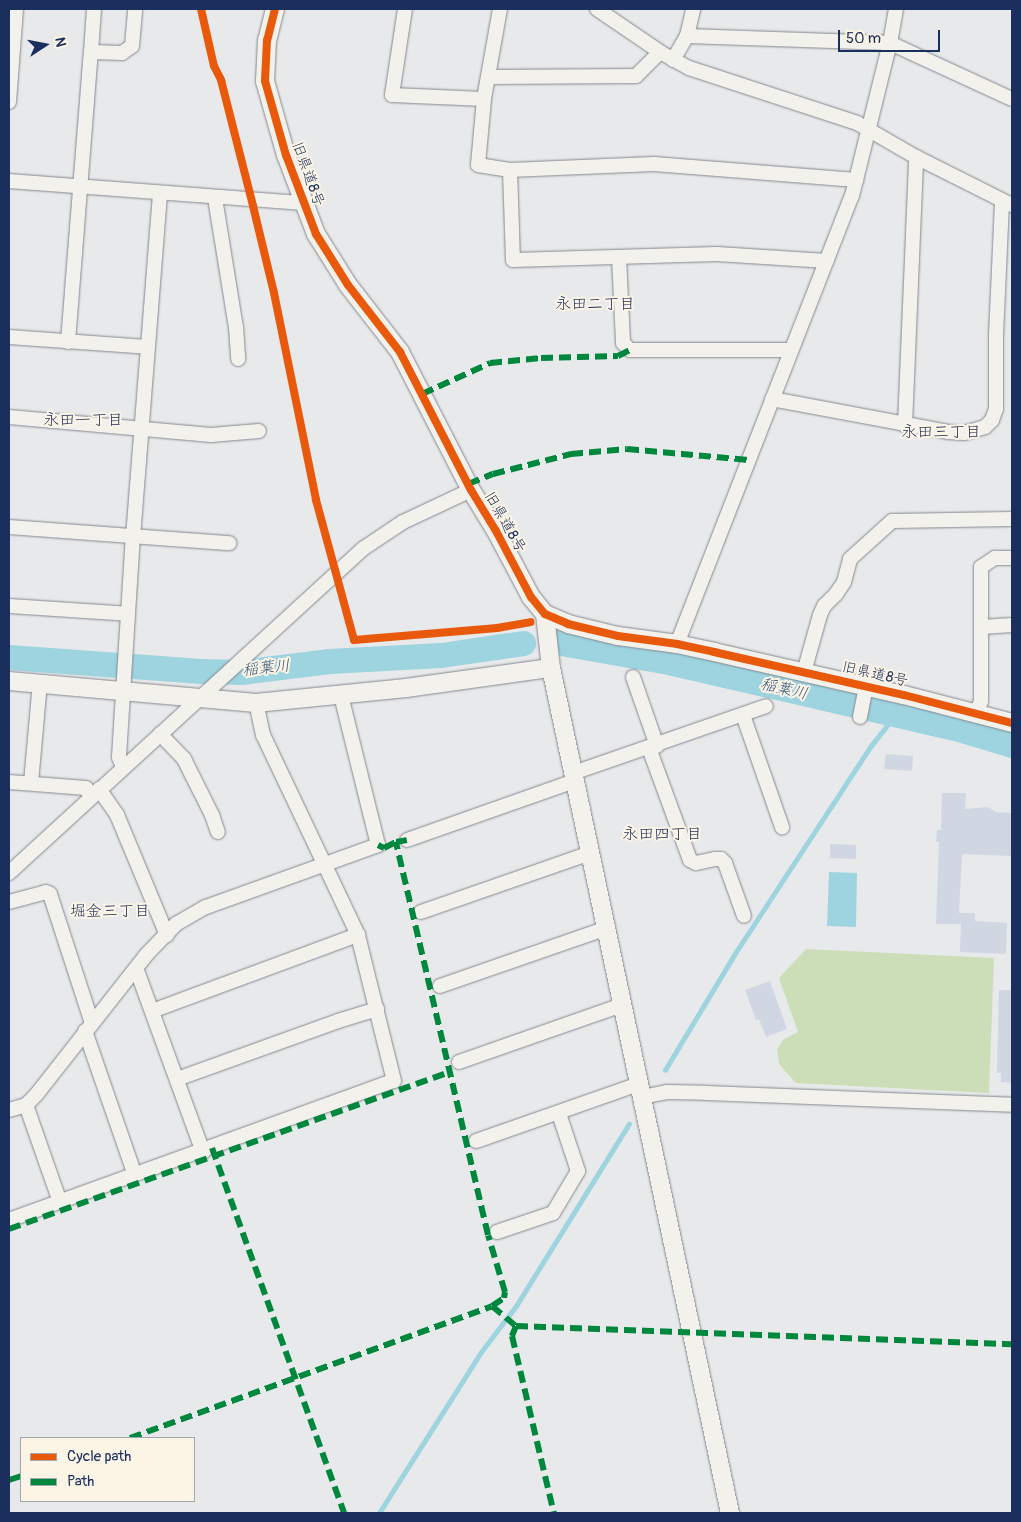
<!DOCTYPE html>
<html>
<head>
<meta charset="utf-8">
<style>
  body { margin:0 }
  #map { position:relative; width:1021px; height:1522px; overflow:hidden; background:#e8e9ea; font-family:Pangolin,"Klee One",sans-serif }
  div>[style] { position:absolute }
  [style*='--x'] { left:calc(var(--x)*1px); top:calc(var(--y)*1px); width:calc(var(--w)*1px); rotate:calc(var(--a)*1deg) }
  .green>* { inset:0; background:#ccdeb7 }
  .water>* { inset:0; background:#9dd4e0 }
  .stream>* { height:4.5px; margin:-2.25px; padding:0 2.25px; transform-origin:2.25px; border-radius:2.25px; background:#9dd4e0 }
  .river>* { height:25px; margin:-12.5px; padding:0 12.5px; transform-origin:12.5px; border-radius:12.5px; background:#9dd4e0 }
  .building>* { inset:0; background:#d0d6e2 }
  .roads { filter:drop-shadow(0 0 1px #838891) drop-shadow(0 0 1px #838891) }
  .minor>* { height:14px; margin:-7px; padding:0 7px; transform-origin:7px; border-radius:7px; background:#f3f1ec }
  .tertiary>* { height:18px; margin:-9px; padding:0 9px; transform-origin:9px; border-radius:9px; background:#f3f1ec }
  .quiet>* { height:6px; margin-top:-3px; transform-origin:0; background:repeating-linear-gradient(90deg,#00873e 0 12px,transparent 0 18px) }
  .cycleway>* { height:8px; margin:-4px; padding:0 4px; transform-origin:4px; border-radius:4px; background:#e8590c }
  span { translate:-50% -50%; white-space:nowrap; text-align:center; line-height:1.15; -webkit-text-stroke:4px #fcf5e5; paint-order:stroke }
  .street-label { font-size:15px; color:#1b2f5e }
  .neighbourhood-label { font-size:16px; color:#1b2f5e }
  .water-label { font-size:16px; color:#34567d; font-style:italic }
  .frame { position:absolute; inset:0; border:10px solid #1b2f5e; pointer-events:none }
  .legend { position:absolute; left:20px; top:1437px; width:175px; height:65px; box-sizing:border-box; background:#fcf5e5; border:1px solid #a2a6af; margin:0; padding:6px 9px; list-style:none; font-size:15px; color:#1b2f5e }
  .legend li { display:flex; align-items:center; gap:10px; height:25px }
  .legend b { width:25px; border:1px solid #a2a6af }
  .north { position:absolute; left:20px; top:20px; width:50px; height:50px; -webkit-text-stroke:4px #fcf5e5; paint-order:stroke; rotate:79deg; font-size:14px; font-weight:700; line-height:20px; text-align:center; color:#1b2f5e }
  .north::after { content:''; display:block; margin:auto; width:18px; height:22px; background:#1b2f5e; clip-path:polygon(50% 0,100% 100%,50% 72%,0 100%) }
  .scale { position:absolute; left:838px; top:30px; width:102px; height:22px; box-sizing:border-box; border:2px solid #1b2f5e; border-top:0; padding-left:6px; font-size:15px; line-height:18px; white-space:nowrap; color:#1b2f5e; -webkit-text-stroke:4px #fcf5e5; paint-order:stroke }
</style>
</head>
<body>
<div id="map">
  <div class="green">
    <div style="clip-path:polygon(806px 949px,994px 958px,989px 1093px,796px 1083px,779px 1064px,777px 1049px,784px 1039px,798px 1032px,779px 978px)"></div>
  </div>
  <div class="water">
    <div style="clip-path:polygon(829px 872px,857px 873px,856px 927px,827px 926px)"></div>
  </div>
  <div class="stream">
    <div style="--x:665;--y:1070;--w:134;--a:-59"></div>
    <div style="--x:734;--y:955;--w:250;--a:-56.8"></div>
    <div style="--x:871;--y:746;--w:39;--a:-52"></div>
    <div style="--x:379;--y:1513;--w:191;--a:-57.6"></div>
    <div style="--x:481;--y:1352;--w:58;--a:-52.7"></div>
    <div style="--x:516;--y:1306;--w:214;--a:-58.2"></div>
  </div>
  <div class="river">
    <div style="--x:555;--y:642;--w:111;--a:9.9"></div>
    <div style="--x:664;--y:661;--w:306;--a:13"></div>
    <div style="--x:962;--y:730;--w:52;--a:16.7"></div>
    <div style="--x:9;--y:657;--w:192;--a:4.2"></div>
    <div style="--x:200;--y:671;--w:41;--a:1.4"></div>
    <div style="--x:241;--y:672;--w:89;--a:-7.1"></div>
    <div style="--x:329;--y:661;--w:112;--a:-3.1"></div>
    <div style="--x:441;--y:655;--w:83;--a:-8.3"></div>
  </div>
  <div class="building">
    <div style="clip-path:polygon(886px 754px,913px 756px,912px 771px,884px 769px)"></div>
    <div style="clip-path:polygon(942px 793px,966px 793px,965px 809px,988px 807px,996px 812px,1012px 813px,1012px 856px,962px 854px,959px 913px,975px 913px,975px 921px,1007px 923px,1006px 954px,960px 952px,961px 924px,936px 924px,939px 842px,936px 842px,937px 830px,941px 830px)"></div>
    <div style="clip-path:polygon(830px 844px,856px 845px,856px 859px,830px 858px)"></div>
    <div style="clip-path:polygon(770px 981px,787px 1029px,766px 1037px,759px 1019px,756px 1020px,745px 990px)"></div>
    <div style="clip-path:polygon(999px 990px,1012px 990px,1012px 1083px,1001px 1082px,1001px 1073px,997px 1073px)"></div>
  </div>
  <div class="roads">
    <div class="minor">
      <div style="--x:405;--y:9;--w:87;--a:98.6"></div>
      <div style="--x:392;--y:95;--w:92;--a:2.5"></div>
      <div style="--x:500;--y:9;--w:91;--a:100.1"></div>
      <div style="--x:484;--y:99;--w:66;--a:95.2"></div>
      <div style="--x:478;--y:165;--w:32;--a:9"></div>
      <div style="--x:510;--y:170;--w:144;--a:-2.4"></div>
      <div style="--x:654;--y:164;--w:203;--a:4.5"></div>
      <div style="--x:597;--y:9;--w:76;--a:34.3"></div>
      <div style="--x:660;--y:52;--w:33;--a:29"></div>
      <div style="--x:689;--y:68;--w:177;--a:18.1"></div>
      <div style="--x:857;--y:123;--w:68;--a:30"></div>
      <div style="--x:916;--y:157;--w:107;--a:26.6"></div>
      <div style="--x:687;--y:36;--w:203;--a:2"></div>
      <div style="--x:890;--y:43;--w:134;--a:24.7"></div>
      <div style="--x:91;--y:52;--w:43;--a:-86"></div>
      <div style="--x:673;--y:60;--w:28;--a:-60"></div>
      <div style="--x:687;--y:36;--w:28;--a:-77"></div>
      <div style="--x:489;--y:77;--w:147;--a:-0.4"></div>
      <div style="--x:636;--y:76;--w:34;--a:-45"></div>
      <div style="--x:9;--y:102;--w:93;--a:-85.7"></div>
      <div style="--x:510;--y:170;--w:90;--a:88.1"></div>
      <div style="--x:513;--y:260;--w:204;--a:-1.7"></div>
      <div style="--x:717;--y:254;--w:110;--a:3.6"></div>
      <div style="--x:9;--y:181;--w:295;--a:4.3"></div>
      <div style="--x:215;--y:198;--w:131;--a:80.8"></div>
      <div style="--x:236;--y:327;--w:32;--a:86"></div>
      <div style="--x:619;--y:257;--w:86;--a:87.3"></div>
      <div style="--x:623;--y:343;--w:10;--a:45"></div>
      <div style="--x:630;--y:350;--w:161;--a:0"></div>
      <div style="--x:9;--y:337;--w:138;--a:4.1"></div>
      <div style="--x:68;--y:342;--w:291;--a:-85.5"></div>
      <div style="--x:91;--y:52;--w:31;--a:2"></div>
      <div style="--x:122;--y:53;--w:12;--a:-35"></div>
      <div style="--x:132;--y:46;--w:37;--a:-85"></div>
      <div style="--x:772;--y:399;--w:179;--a:10.6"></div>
      <div style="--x:948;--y:432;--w:16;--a:4"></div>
      <div style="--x:964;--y:433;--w:22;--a:-16"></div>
      <div style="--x:985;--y:427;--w:10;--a:-45"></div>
      <div style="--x:992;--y:420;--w:12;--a:-70"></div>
      <div style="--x:996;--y:409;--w:74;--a:-90"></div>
      <div style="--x:996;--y:335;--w:134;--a:-87.4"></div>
      <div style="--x:9;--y:417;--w:203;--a:5.1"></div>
      <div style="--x:211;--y:435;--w:48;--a:-4.8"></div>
      <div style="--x:905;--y:425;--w:268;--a:-87.6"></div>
      <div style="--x:9;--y:527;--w:221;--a:4.2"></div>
      <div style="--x:9;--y:606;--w:119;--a:3.8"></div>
      <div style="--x:982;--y:627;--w:30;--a:-4"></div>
      <div style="--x:677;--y:644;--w:481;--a:-68.7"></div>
      <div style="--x:852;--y:196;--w:158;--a:-76.1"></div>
      <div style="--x:890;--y:43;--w:35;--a:-80"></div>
      <div style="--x:804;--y:672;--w:59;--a:-74.3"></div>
      <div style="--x:820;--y:615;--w:10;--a:-66"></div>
      <div style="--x:824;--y:606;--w:17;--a:-45"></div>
      <div style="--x:836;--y:594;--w:14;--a:-56"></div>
      <div style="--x:844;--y:582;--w:24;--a:-75"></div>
      <div style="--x:850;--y:559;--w:57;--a:-42.1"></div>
      <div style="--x:892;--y:521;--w:120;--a:-1"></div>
      <div style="--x:633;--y:677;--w:73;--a:70.8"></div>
      <div style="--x:976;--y:713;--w:13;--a:-67"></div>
      <div style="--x:981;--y:701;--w:134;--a:-90"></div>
      <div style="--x:981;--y:567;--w:17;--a:-33"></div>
      <div style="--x:995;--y:558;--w:17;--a:0"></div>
      <div style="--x:743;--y:715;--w:119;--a:70.8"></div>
      <div style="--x:860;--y:717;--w:31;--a:-79"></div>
      <div style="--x:160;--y:734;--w:35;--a:46"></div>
      <div style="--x:184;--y:759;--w:63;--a:63.4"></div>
      <div style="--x:212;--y:815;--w:18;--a:71"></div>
      <div style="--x:649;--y:748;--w:119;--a:69.9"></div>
      <div style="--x:690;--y:860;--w:7;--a:27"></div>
      <div style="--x:696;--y:863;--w:19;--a:-12"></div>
      <div style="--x:715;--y:859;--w:6;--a:0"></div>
      <div style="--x:721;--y:859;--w:6;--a:45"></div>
      <div style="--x:725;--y:863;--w:56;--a:70.3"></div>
      <div style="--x:123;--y:767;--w:11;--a:-112"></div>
      <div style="--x:119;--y:757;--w:220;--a:-86.4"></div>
      <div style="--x:133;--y:537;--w:345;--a:-85.5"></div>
      <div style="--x:573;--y:773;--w:204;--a:-19.1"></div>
      <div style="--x:9;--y:782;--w:77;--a:4.5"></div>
      <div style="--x:86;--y:788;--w:10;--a:61"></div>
      <div style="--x:31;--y:783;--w:100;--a:-84.9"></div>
      <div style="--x:99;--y:789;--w:32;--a:55"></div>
      <div style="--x:117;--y:815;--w:130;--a:67.4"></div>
      <div style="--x:407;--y:840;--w:178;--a:-19.4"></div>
      <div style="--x:9;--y:873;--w:481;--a:-42.5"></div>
      <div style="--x:364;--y:548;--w:47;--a:-33.7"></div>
      <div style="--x:403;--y:522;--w:75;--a:-25.2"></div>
      <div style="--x:9;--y:902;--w:38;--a:-15"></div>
      <div style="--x:46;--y:892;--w:4;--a:27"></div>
      <div style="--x:50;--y:894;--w:136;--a:72"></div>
      <div style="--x:421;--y:912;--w:179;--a:-19.2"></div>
      <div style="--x:136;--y:968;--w:196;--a:70"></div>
      <div style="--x:440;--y:986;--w:175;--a:-19.1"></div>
      <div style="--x:152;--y:1011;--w:220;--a:-20.3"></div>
      <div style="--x:85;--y:1031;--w:152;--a:70.9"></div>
      <div style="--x:459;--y:1062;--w:173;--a:-19.3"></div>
      <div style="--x:177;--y:1079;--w:171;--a:-19.8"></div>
      <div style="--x:338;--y:1021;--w:41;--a:-17.1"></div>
      <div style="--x:642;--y:1097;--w:25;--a:-11"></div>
      <div style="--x:667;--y:1092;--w:39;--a:1"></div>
      <div style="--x:706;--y:1093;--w:306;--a:2.2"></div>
      <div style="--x:26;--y:1105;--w:103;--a:70.7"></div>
      <div style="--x:9;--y:1110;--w:18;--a:-16"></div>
      <div style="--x:26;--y:1105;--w:14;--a:-45"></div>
      <div style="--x:36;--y:1095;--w:179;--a:-51.8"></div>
      <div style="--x:147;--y:954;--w:42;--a:-46"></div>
      <div style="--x:176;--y:924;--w:34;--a:-30"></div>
      <div style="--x:206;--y:907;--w:183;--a:-19.8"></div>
      <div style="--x:378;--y:845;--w:154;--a:-103.9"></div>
      <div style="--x:476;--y:1141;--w:173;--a:-19.3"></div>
      <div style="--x:9;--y:1220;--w:409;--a:-19.9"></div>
      <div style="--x:394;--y:1081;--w:150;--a:-103.9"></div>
      <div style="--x:358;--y:935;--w:221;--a:-115.4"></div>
      <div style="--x:263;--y:735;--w:33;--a:-102"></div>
      <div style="--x:497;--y:1232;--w:59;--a:-18.7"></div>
      <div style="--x:553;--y:1213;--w:49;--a:-59.2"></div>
      <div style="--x:578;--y:1171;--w:60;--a:-108.4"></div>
    </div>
    <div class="tertiary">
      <div style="--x:275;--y:9;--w:32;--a:104"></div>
      <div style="--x:267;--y:40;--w:41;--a:92.8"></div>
      <div style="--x:265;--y:81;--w:77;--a:74.2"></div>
      <div style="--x:286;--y:155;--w:85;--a:69.2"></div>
      <div style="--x:316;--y:234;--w:60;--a:57.9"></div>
      <div style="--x:348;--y:285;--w:85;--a:52.2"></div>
      <div style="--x:400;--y:352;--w:155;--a:62.8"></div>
      <div style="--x:471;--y:490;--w:48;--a:58.6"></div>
      <div style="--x:496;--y:531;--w:75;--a:62.1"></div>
      <div style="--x:531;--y:597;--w:22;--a:51"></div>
      <div style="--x:545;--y:614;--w:25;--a:23"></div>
      <div style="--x:568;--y:624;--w:51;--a:13.5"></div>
      <div style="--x:618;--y:636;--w:60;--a:7.7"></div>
      <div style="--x:677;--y:644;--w:38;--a:12"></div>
      <div style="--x:714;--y:652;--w:195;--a:12.8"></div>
      <div style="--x:904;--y:695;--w:112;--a:14.5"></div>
      <div style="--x:545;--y:614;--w:54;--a:83.7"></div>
      <div style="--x:551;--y:668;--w:864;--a:78.04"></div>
      <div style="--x:9;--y:681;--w:248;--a:5.1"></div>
      <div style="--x:256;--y:703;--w:151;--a:-5.7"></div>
      <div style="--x:406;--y:688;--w:146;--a:-7.9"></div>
    </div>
  </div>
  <div class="quiet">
    <div style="--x:422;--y:394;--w:75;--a:-24.5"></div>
    <div style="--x:490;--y:363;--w:51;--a:-5.6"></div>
    <div style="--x:541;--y:358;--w:77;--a:-1.5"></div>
    <div style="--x:618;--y:356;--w:13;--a:-27"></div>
    <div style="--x:468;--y:484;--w:27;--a:-22"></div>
    <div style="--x:493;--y:474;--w:81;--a:-14.4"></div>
    <div style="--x:571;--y:454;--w:56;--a:-5.1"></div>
    <div style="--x:627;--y:449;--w:122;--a:5.2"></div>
    <div style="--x:378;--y:845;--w:7;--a:27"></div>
    <div style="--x:384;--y:848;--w:13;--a:-27"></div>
    <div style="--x:212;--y:1148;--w:388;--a:70.1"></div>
    <div style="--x:9;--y:1229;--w:469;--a:-19.6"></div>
    <div style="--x:492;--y:1306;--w:31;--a:40"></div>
    <div style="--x:516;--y:1326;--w:496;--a:2.1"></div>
    <div style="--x:516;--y:1326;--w:11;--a:112"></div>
    <div style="--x:512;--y:1336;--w:182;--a:76.7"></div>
    <div style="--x:130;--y:1438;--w:385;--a:-20"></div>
    <div style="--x:492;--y:1306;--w:14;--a:-34"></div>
    <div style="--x:504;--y:1298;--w:6;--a:-81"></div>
    <div style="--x:505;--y:1292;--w:59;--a:-106.6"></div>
    <div style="--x:488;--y:1235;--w:404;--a:-103.2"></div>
    <div style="--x:396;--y:842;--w:11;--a:-10"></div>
    <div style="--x:9;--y:1480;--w:13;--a:-18"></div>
  </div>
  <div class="cycleway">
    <div style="--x:201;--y:9;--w:58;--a:77.2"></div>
    <div style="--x:214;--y:66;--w:16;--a:63"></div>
    <div style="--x:221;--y:80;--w:130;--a:75.7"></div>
    <div style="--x:253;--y:206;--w:89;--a:76.4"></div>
    <div style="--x:274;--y:293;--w:211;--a:78.5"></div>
    <div style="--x:316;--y:500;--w:145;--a:74.8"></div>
    <div style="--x:354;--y:640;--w:144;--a:-4.8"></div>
    <div style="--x:497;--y:628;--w:34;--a:-10"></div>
    <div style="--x:275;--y:9;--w:32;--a:104"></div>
    <div style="--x:267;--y:40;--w:41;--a:92.8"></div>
    <div style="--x:265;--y:81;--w:77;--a:74.2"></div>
    <div style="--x:286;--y:155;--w:85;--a:69.2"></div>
    <div style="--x:316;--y:234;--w:60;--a:57.9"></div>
    <div style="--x:348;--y:285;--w:85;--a:52.2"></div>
    <div style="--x:400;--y:352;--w:155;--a:62.8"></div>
    <div style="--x:471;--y:490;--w:48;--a:58.6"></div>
    <div style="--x:496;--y:531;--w:75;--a:62.1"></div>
    <div style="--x:531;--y:597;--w:22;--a:51"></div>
    <div style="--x:545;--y:614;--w:25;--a:23"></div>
    <div style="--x:568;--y:624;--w:51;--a:13.5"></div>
    <div style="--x:618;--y:636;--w:60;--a:7.7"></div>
    <div style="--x:677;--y:644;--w:38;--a:12"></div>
    <div style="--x:714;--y:652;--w:195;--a:12.8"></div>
    <div style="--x:904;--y:695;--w:112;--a:14.5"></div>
  </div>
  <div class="street-label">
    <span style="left:308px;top:174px;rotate:70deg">旧県道8号</span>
    <span style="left:505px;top:522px;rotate:60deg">旧県道8号</span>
    <span style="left:875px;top:674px;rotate:13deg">旧県道8号</span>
  </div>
  <div class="neighbourhood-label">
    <span style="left:595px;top:304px">永田二丁目</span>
    <span style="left:83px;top:420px">永田一丁目</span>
    <span style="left:941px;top:432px">永田三丁目</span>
    <span style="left:662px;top:834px">永田四丁目</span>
    <span style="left:110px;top:911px">堀金三丁目</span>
  </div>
  <div class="water-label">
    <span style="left:266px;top:668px;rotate:-6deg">稲葉川</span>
    <span style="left:784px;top:689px;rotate:13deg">稲葉川</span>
  </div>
  <div class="frame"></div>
  <ul class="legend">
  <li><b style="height:6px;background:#e8590c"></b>Cycle path</li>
  <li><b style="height:6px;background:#00873e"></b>Path</li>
  </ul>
  <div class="north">N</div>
  <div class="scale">50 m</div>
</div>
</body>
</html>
